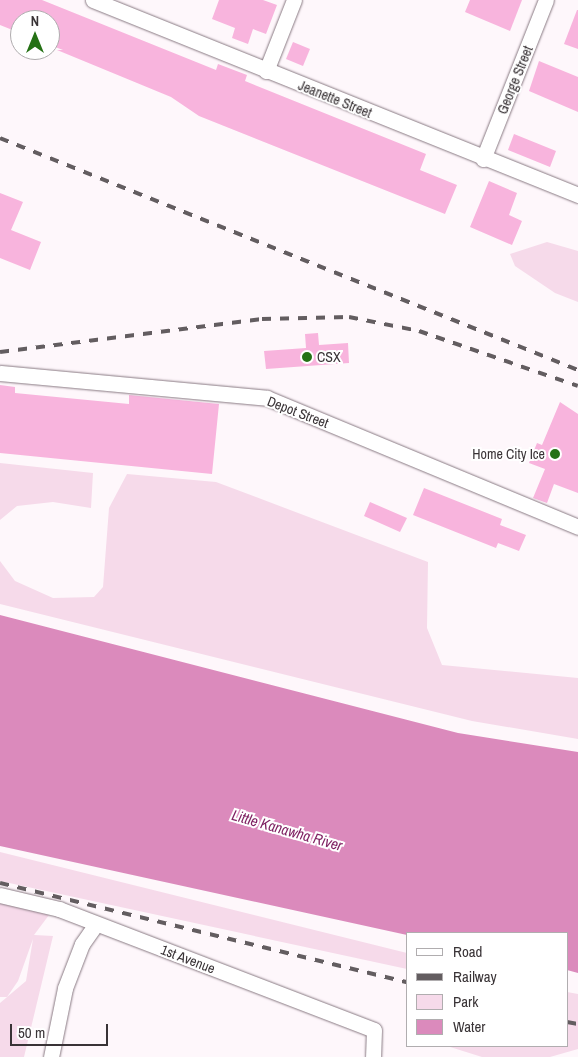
<!DOCTYPE html>
<html>
<head>
<meta charset="utf-8">
<style>
  body { margin:0 }
  #map { position:relative; width:578px; height:1057px; overflow:hidden; background:#fef7fb; font-family:"Archivo Narrow",sans-serif }
  div>[style] { position:absolute }
  [style*='--x'] { left:calc(var(--x)*1px); top:calc(var(--y)*1px); width:calc(var(--w)*1px); rotate:calc(var(--a)*1deg) }
  .green>* { inset:0; background:#f6daea }
  .water>* { inset:0; background:#db8abc }
  .building>* { inset:0; background:#f8b4dd }
  .roads { filter:drop-shadow(0 0 1px #897a83) drop-shadow(0 0 1px #897a83) }
  .minor>* { height:15px; margin:-7.5px; padding:0 7.5px; transform-origin:7.5px; border-radius:7.5px; background:#fff }
  .rail>* { height:4px; margin-top:-2px; transform-origin:0; background:repeating-linear-gradient(90deg,#635d60 0 9px,transparent 0 18px) }
  .dots>* { width:14px; height:14px; translate:-50% -50%; box-sizing:border-box; border:2px solid #fff; border-radius:50% }
  span { translate:-50% -50%; white-space:nowrap; text-align:center; line-height:1.15; -webkit-text-stroke:4px #fff; paint-order:stroke }
  .street-label { font-size:14px; color:#393336 }
  .poi-label { font-size:14px; color:#393336 }
  .left { translate:0 -50%; text-align:left }
  .right { translate:-100% -50%; text-align:right }
  .water-label { font-size:15px; color:#7f2162; font-style:italic }
  .legend { position:absolute; left:406px; top:932px; width:162px; height:115px; box-sizing:border-box; background:#fff; border:1px solid #b0adaf; margin:0; padding:6px 9px; list-style:none; font-size:15px; color:#393336 }
  .legend li { display:flex; align-items:center; gap:10px; height:25px }
  .legend b { width:25px; border:1px solid #b0adaf }
  .north { position:absolute; left:10px; top:10px; width:50px; height:50px; box-sizing:border-box; background:#fff; border:1px solid #b0adaf; border-radius:50%; rotate:0deg; font-size:14px; font-weight:700; line-height:20px; text-align:center; color:#393336 }
  .north::after { content:''; display:block; margin:auto; width:18px; height:22px; background:#257115; clip-path:polygon(50% 0,100% 100%,50% 72%,0 100%) }
  .scale { position:absolute; left:10px; top:1024px; width:98px; height:22px; box-sizing:border-box; border:2px solid #393336; border-top:0; padding-left:6px; font-size:15px; line-height:18px; white-space:nowrap; color:#393336; -webkit-text-stroke:4px #fff; paint-order:stroke }
</style>
</head>
<body>
<div id="map">
  <div class="green">
    <div style="clip-path:polygon(547px 242px,578px 251px,578px 302px,555px 293px,515px 266px,510px 254px)"></div>
    <div style="clip-path:polygon(0 463px,93px 473px,91px 508px,53px 502px,17px 506px,0 520px)"></div>
    <div style="clip-path:polygon(127px 474px,216px 482px,428px 562px,427px 628px,442px 665px,578px 678px,578px 739px,472px 721px,0 604px,0 561px,15px 581px,53px 598px,94px 597px,103px 587px,109px 508px)"></div>
    <div style="clip-path:polygon(0 852px,407px 953px,407px 969px,0 881px)"></div>
    <div style="clip-path:polygon(0 902px,49px 915px,34px 935px,53px 936px,24px 1057px,0 1057px,0 1003px,26px 981px,33px 939px,18px 981px,7px 997px,0 997px)"></div>
    <div style="clip-path:polygon(567px 992px,578px 994px,578px 1049px,550px 1057px,482px 1057px,447px 1046px,567px 1046px)"></div>
  </div>
  <div class="water">
    <div style="clip-path:polygon(0 615px,458px 733px,578px 752px,578px 973px,567px 970px,567px 933px,407px 935px,0 846px)"></div>
  </div>
  <div class="building">
    <div style="clip-path:polygon(0 0,42px 0,216px 70px,218px 64px,247px 75px,245px 81px,426px 154px,420px 170px,457px 185px,445px 214px,199px 116px,171px 97px,57px 50px,63px 50px,50px 45px,50px 20px,20px 20px,20px 33px,0 25px)"></div>
    <div style="clip-path:polygon(219px 0,263px 0,277px 5px,266px 34px,253px 29px,248px 44px,232px 38px,235px 28px,212px 19px)"></div>
    <div style="clip-path:polygon(470px 0,522px 0,510px 31px,465px 12px)"></div>
    <div style="clip-path:polygon(577px 10px,578px 10px,578px 49px,564px 44px)"></div>
    <div style="clip-path:polygon(293px 42px,310px 49px,303px 66px,286px 59px)"></div>
    <div style="clip-path:polygon(539px 61px,578px 77px,578px 112px,529px 91px)"></div>
    <div style="clip-path:polygon(514px 134px,556px 151px,550px 167px,508px 150px)"></div>
    <div style="clip-path:polygon(489px 181px,517px 193px,509px 215px,522px 221px,512px 245px,470px 227px)"></div>
    <div style="clip-path:polygon(0 193px,23px 202px,11px 230px,41px 242px,30px 270px,0 258px)"></div>
    <div style="clip-path:polygon(318px 333px,319px 345px,348px 343px,349px 363px,266px 369px,264px 351px,306px 348px,305px 334px)"></div>
    <div style="clip-path:polygon(0 385px,15px 387px,15px 393px,129px 404px,129px 395px,219px 404px,212px 474px,0 453px)"></div>
    <div style="clip-path:polygon(560px 402px,578px 414px,578px 493px,554px 484px,547px 503px,533px 498px,545px 469px,529px 463px,537px 443px,542px 445px)"></div>
    <div style="clip-path:polygon(424px 488px,502px 519px,500px 525px,526px 535px,519px 551px,498px 543px,496px 548px,413px 515px)"></div>
    <div style="clip-path:polygon(370px 502px,407px 518px,400px 532px,364px 516px)"></div>
  </div>
  <div class="roads">
    <div class="minor">
      <div style="--x:93;--y:0;--w:523;--a:21.9"></div>
      <div style="--x:266;--y:71;--w:76;--a:-68.5"></div>
      <div style="--x:483;--y:159;--w:171;--a:-68.4"></div>
      <div style="--x:0;--y:373;--w:268;--a:5.3"></div>
      <div style="--x:267;--y:398;--w:337;--a:22.5"></div>
      <div style="--x:0;--y:895;--w:61;--a:13.3"></div>
      <div style="--x:59;--y:909;--w:337;--a:21"></div>
      <div style="--x:374;--y:1030;--w:27;--a:92"></div>
      <div style="--x:51;--y:1057;--w:70;--a:-78.5"></div>
      <div style="--x:65;--y:988;--w:47;--a:-68.9"></div>
      <div style="--x:82;--y:944;--w:24;--a:-55"></div>
    </div>
  </div>
  <div class="rail">
    <div style="--x:0;--y:138;--w:623;--a:21.87"></div>
    <div style="--x:0;--y:352;--w:264;--a:-7.2"></div>
    <div style="--x:262;--y:319;--w:87;--a:-1.3"></div>
    <div style="--x:349;--y:317;--w:71;--a:11.3"></div>
    <div style="--x:419;--y:331;--w:168;--a:19.1"></div>
    <div style="--x:0;--y:883;--w:419;--a:13.7"></div>
    <div style="--x:567;--y:1022;--w:11;--a:10"></div>
  </div>
  <div class="dots">
    <div style="left:307px;top:357px;background:#257115"></div>
    <div style="left:555px;top:454px;background:#257115"></div>
  </div>
  <div class="street-label">
    <span style="left:515px;top:80px;rotate:-68deg">George Street</span>
    <span style="left:335px;top:99px;rotate:22deg">Jeanette Street</span>
    <span style="left:298px;top:412px;rotate:21deg">Depot Street</span>
    <span style="left:188px;top:959px;rotate:21deg">1st Avenue</span>
  </div>
  <div class="poi-label">
    <span class="left" style="left:317px;top:357px">CSX</span>
    <span class="right" style="left:545px;top:454px">Home City Ice</span>
  </div>
  <div class="water-label">
    <span style="left:287px;top:830px;rotate:16deg">Little Kanawha River</span>
  </div>
  <ul class="legend">
  <li><b style="height:6px;background:#fff"></b>Road</li>
  <li><b style="height:6px;background:#635d60"></b>Railway</li>
  <li><b style="height:14px;background:#f6daea"></b>Park</li>
  <li><b style="height:14px;background:#db8abc"></b>Water</li>
  </ul>
  <div class="north">N</div>
  <div class="scale">50 m</div>
</div>
</body>
</html>
